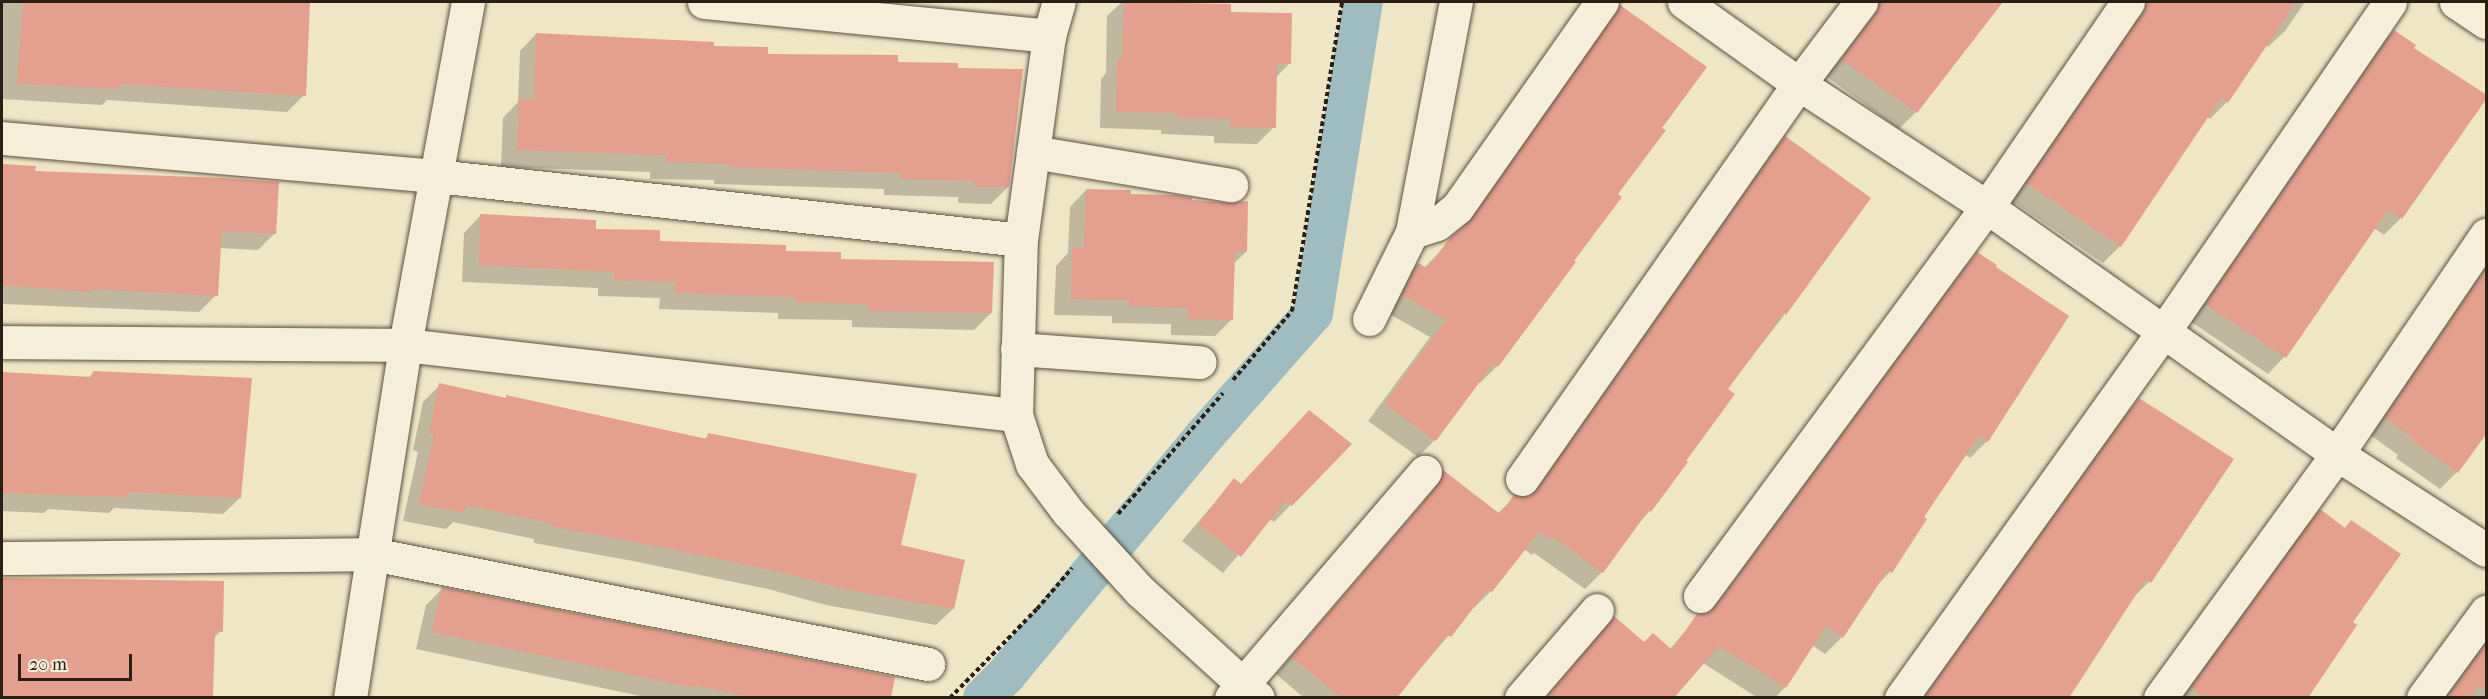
<!DOCTYPE html>
<html>
<head>
<meta charset="utf-8">
<style>
  body { margin:0 }
  #map { position:relative; width:2488px; height:699px; overflow:hidden; background:#efe6c6; font-family:"IM FELL French Canon",serif }
  div>[style] { position:absolute }
  [style*='--x'] { left:calc(var(--x)*1px); top:calc(var(--y)*1px); width:calc(var(--w)*1px); rotate:calc(var(--a)*1deg) }
  .shadow>* { inset:0; background:#0003 }
  .canal>* { height:40px; margin:-20px; padding:0 20px; transform-origin:20px; border-radius:20px; background:#9fbdc0 }
  .building>* { inset:0; background:#e49f8e }
  .path>* { height:4px; margin-top:-2px; transform-origin:0; background:repeating-linear-gradient(90deg,#2b1e13 0 4.5px,transparent 0 7.5px) }
  .roads { filter:drop-shadow(0 0 2px #5c5040) drop-shadow(0 0 2px #5c5040) }
  .street>* { height:33px; margin:-16.5px; padding:0 16.5px; transform-origin:16.5px; border-radius:16.5px; background:#f5efda }
  span { translate:-50% -50%; white-space:nowrap; text-align:center; line-height:1.15; -webkit-text-stroke:4.5px #f5efda; paint-order:stroke }
  .frame { position:absolute; inset:0; border:3px solid #2b1e13; pointer-events:none }
  .scale { position:absolute; left:18px; top:654px; width:114px; height:27px; box-sizing:border-box; border:3px solid #2b1e13; border-top:0; padding-left:8px; font-size:18px; line-height:21px; white-space:nowrap; color:#2b1e13; -webkit-text-stroke:4px #f5efda; paint-order:stroke }
</style>
</head>
<body>
<div id="map">
  <div class="shadow">
    <div style="clip-path:polygon(2px 2px,309px 2px,304px 95px,287px 112px,107px 100px,102px 105px,2px 99px)"></div>
    <div style="clip-path:polygon(1122px 2px,1230px 6px,1230px 13px,1289px 64px,1276px 77px,1274px 127px,1257px 144px,1214px 143px,1214px 136px,1161px 134px,1161px 130px,1100px 128px,1101px 79px,1106px 73px,1107px 16px)"></div>
    <div style="clip-path:polygon(1870px 2px,2000px 2px,1916px 112px,1899px 129px,1826px 76px,1860px 32px)"></div>
    <div style="clip-path:polygon(2133px 2px,2305px 2px,2285px 31px,2268px 47px,2265px 45px,2227px 102px,2210px 119px,2207px 117px,2120px 246px,2103px 263px,2011px 200px)"></div>
    <div style="clip-path:polygon(1620px 7px,1660px 128px,1572px 261px,1574px 262px,1497px 366px,1480px 383px,1478px 382px,1435px 440px,1418px 457px,1368px 421px,1430px 337px,1386px 312px,1401px 281px,1418px 264px,1424px 268px,1460px 231px,1604px 24px)"></div>
    <div style="clip-path:polygon(2394px 32px,2401px 218px,2384px 235px,2374px 228px,2284px 357px,2268px 374px,2190px 321px,2377px 48px)"></div>
    <div style="clip-path:polygon(536px 34px,956px 70px,1008px 187px,991px 204px,958px 203px,958px 197px,884px 195px,884px 189px,714px 184px,714px 180px,650px 179px,650px 172px,501px 167px,503px 118px,518px 102px,520px 51px)"></div>
    <div style="clip-path:polygon(1785px 138px,1785px 314px,1726px 390px,1650px 511px,1635px 526px,1602px 572px,1585px 589px,1534px 553px,1532px 555px,1524px 549px,1491px 591px,1474px 608px,1473px 607px,1395px 698px,1304px 698px,1276px 674px,1423px 503px,1427px 489px,1443px 472px,1497px 514px,1515px 497px,1528px 498px,1769px 155px)"></div>
    <div style="clip-path:polygon(2px 166px,34px 167px,34px 173px,275px 233px,258px 250px,219px 248px,216px 295px,199px 312px,2px 304px)"></div>
    <div style="clip-path:polygon(1086px 190px,1130px 195px,1246px 252px,1233px 264px,1232px 319px,1215px 336px,1171px 335px,1171px 324px,1112px 323px,1112px 316px,1054px 315px,1056px 266px,1068px 253px,1070px 207px)"></div>
    <div style="clip-path:polygon(480px 216px,594px 230px,659px 243px,785px 253px,839px 261px,991px 313px,974px 330px,852px 327px,852px 320px,778px 319px,778px 313px,659px 309px,660px 298px,598px 296px,598px 288px,462px 282px,464px 233px)"></div>
    <div style="clip-path:polygon(1978px 254px,1987px 441px,1970px 458px,1965px 454px,1922px 518px,1890px 572px,1875px 587px,1842px 637px,1825px 654px,1812px 645px,1785px 687px,1775px 698px,1758px 698px,1703px 663px,1671px 698px,1545px 698px,1614px 618px,1644px 644px,1669px 650px,1698px 616px,1707px 615px,1961px 270px)"></div>
    <div style="clip-path:polygon(2486px 260px,2486px 430px,2457px 472px,2440px 489px,2396px 458px,2398px 455px,2369px 434px)"></div>
    <div style="clip-path:polygon(93px 373px,240px 498px,223px 514px,114px 508px,109px 513px,48px 509px,44px 513px,2px 511px,2px 374px,88px 378px)"></div>
    <div style="clip-path:polygon(440px 385px,504px 399px,507px 397px,704px 440px,709px 434px,899px 546px,953px 609px,936px 625px,826px 605px,768px 589px,633px 561px,534px 543px,534px 539px,453px 522px,446px 529px,403px 521px,418px 452px,413px 450px,423px 402px)"></div>
    <div style="clip-path:polygon(2139px 400px,2149px 582px,2133px 598px,2066px 698px,1920px 698px,2122px 417px)"></div>
    <div style="clip-path:polygon(1350px 444px,1274px 522px,1269px 519px,1223px 573px,1182px 541px,1234px 480px,1240px 485px)"></div>
    <div style="clip-path:polygon(2320px 511px,2344px 529px,2299px 698px,2181px 698px,2304px 528px)"></div>
    <div style="clip-path:polygon(2px 579px,223px 582px,221px 631px,213px 639px,211px 695px,209px 698px,2px 698px)"></div>
    <div style="clip-path:polygon(442px 589px,889px 698px,650px 698px,416px 649px,426px 605px)"></div>
    <div style="clip-path:polygon(2486px 641px,2486px 698px,2444px 698px,2482px 645px)"></div>
  </div>
  <div class="canal">
    <div style="--x:983;--y:698;--w:33;--a:-45"></div>
    <div style="--x:1006;--y:675;--w:316;--a:-50.3"></div>
    <div style="--x:1208;--y:432;--w:159;--a:-48.6"></div>
    <div style="--x:1313;--y:313;--w:315;--a:-80.9"></div>
  </div>
  <div class="building">
    <div style="clip-path:polygon(23px 2px,310px 2px,306px 96px,121px 84px,120px 89px,17px 84px)"></div>
    <div style="clip-path:polygon(1124px 2px,1231px 4px,1231px 12px,1292px 13px,1291px 64px,1277px 64px,1276px 128px,1230px 127px,1230px 119px,1177px 118px,1177px 113px,1116px 112px,1117px 60px,1122px 60px)"></div>
    <div style="clip-path:polygon(1879px 2px,2003px 2px,1917px 113px,1841px 59px,1876px 13px)"></div>
    <div style="clip-path:polygon(2146px 2px,2296px 2px,2228px 103px,2221px 98px,2121px 247px,2026px 183px,2143px 13px)"></div>
    <div style="clip-path:polygon(1620px 5px,1707px 67px,1662px 128px,1666px 130px,1618px 194px,1622px 197px,1574px 261px,1576px 262px,1498px 367px,1493px 364px,1436px 441px,1384px 404px,1446px 320px,1402px 295px,1418px 263px,1427px 268px,1450px 238px,1472px 219px)"></div>
    <div style="clip-path:polygon(2394px 30px,2416px 45px,2414px 48px,2487px 95px,2487px 98px,2402px 219px,2388px 210px,2286px 358px,2205px 304px)"></div>
    <div style="clip-path:polygon(536px 33px,714px 42px,714px 46px,768px 47px,768px 54px,898px 55px,898px 62px,958px 63px,958px 68px,1023px 69px,1009px 187px,975px 187px,975px 181px,900px 179px,900px 173px,730px 167px,731px 164px,666px 162px,666px 155px,517px 150px,519px 99px,534px 100px)"></div>
    <div style="clip-path:polygon(1785px 136px,1871px 198px,1786px 315px,1784px 313px,1728px 389px,1735px 394px,1686px 461px,1688px 462px,1651px 512px,1649px 510px,1603px 573px,1552px 536px,1550px 539px,1539px 532px,1492px 592px,1488px 589px,1451px 637px,1447px 635px,1397px 698px,1342px 698px,1291px 657px,1439px 484px,1443px 470px,1500px 514px,1514px 495px,1529px 496px,1537px 490px)"></div>
    <div style="clip-path:polygon(2px 164px,36px 166px,35px 171px,222px 178px,279px 182px,276px 234px,222px 231px,218px 296px,91px 289px,91px 292px,2px 285px)"></div>
    <div style="clip-path:polygon(1086px 189px,1131px 190px,1131px 194px,1177px 195px,1192px 198px,1192px 200px,1228px 203px,1248px 201px,1247px 252px,1235px 252px,1233px 320px,1187px 319px,1188px 308px,1128px 306px,1129px 300px,1071px 299px,1072px 247px,1084px 248px)"></div>
    <div style="clip-path:polygon(480px 214px,596px 220px,596px 229px,660px 230px,660px 241px,786px 245px,786px 251px,841px 252px,841px 259px,994px 262px,992px 313px,868px 311px,868px 304px,795px 302px,795px 297px,675px 293px,676px 282px,614px 280px,614px 272px,479px 265px)"></div>
    <div style="clip-path:polygon(1977px 252px,1997px 265px,1996px 267px,2069px 316px,1988px 442px,1979px 436px,1924px 517px,1927px 519px,1892px 573px,1888px 570px,1843px 638px,1826px 626px,1786px 688px,1719px 646px,1674px 698px,1546px 698px,1614px 616px,1644px 642px,1653px 633px,1672px 650px,1697px 614px,1707px 613px,1715px 608px)"></div>
    <div style="clip-path:polygon(2487px 268px,2487px 433px,2458px 473px,2411px 440px,2413px 438px,2385px 417px)"></div>
    <div style="clip-path:polygon(93px 371px,252px 378px,241px 498px,128px 492px,128px 497px,2px 493px,2px 372px,92px 377px)"></div>
    <div style="clip-path:polygon(439px 383px,506px 398px,506px 395px,707px 439px,708px 433px,917px 474px,901px 545px,965px 560px,954px 609px,844px 589px,785px 573px,651px 545px,550px 526px,550px 523px,466px 505px,464px 513px,419px 504px,434px 435px,429px 434px)"></div>
    <div style="clip-path:polygon(2139px 398px,2234px 459px,2151px 583px,2146px 579px,2069px 698px,1924px 698px)"></div>
    <div style="clip-path:polygon(1309px 410px,1352px 444px,1292px 506px,1285px 501px,1241px 557px,1198px 524px,1234px 478px,1241px 484px)"></div>
    <div style="clip-path:polygon(2320px 509px,2345px 528px,2351px 520px,2401px 554px,2353px 622px,2357px 625px,2308px 698px,2205px 698px,2191px 687px)"></div>
    <div style="clip-path:polygon(2px 578px,224px 581px,223px 632px,215px 631px,213px 696px,2px 696px)"></div>
    <div style="clip-path:polygon(442px 587px,895px 677px,891px 698px,754px 698px,695px 685px,694px 688px,432px 632px)"></div>
    <div style="clip-path:polygon(2487px 643px,2487px 691px,2478px 686px,2470px 698px,2447px 698px)"></div>
  </div>
  <div class="path">
    <div style="--x:1233;--y:380;--w:91;--a:-49.5"></div>
    <div style="--x:1292;--y:311;--w:313;--a:-80.8"></div>
    <div style="--x:1118;--y:514;--w:160;--a:-49"></div>
    <div style="--x:950;--y:698;--w:124;--a:-45.7"></div>
    <div style="--x:1037;--y:609;--w:54;--a:-49.5"></div>
  </div>
  <div class="roads">
    <div class="street">
      <div style="--x:704;--y:2;--w:347;--a:5.6"></div>
      <div style="--x:1684;--y:2;--w:141;--a:35.5"></div>
      <div style="--x:1799;--y:84;--w:225;--a:33.2"></div>
      <div style="--x:1987;--y:207;--w:428;--a:35.2"></div>
      <div style="--x:2337;--y:454;--w:177;--a:32.8"></div>
      <div style="--x:2456;--y:2;--w:36;--a:34"></div>
      <div style="--x:2;--y:138;--w:436;--a:5"></div>
      <div style="--x:436;--y:176;--w:588;--a:6.24"></div>
      <div style="--x:1033;--y:152;--w:201;--a:9.5"></div>
      <div style="--x:1412;--y:232;--w:26;--a:-18"></div>
      <div style="--x:1437;--y:224;--w:26;--a:-39"></div>
      <div style="--x:1457;--y:208;--w:252;--a:-54.9"></div>
      <div style="--x:1369;--y:319;--w:97;--a:-63.7"></div>
      <div style="--x:1412;--y:232;--w:234;--a:-79.2"></div>
      <div style="--x:2;--y:342;--w:403;--a:0.4"></div>
      <div style="--x:405;--y:345;--w:615;--a:6.54"></div>
      <div style="--x:1016;--y:415;--w:52;--a:71.9"></div>
      <div style="--x:1032;--y:464;--w:60;--a:53.1"></div>
      <div style="--x:1068;--y:512;--w:107;--a:47.7"></div>
      <div style="--x:1140;--y:591;--w:159;--a:42.2"></div>
      <div style="--x:1017;--y:349;--w:183;--a:4.1"></div>
      <div style="--x:1016;--y:415;--w:175;--a:-88.4"></div>
      <div style="--x:1021;--y:240;--w:206;--a:-82.2"></div>
      <div style="--x:1049;--y:36;--w:35;--a:-74"></div>
      <div style="--x:1522;--y:479;--w:482;--a:-55"></div>
      <div style="--x:1799;--y:84;--w:103;--a:-52.9"></div>
      <div style="--x:2;--y:558;--w:370;--a:-0.6"></div>
      <div style="--x:372;--y:554;--w:567;--a:11.19"></div>
      <div style="--x:1700;--y:596;--w:483;--a:-53.6"></div>
      <div style="--x:1987;--y:207;--w:249;--a:-55.5"></div>
      <div style="--x:350;--y:698;--w:357;--a:-81.1"></div>
      <div style="--x:405;--y:345;--w:349;--a:-79.6"></div>
      <div style="--x:1231;--y:698;--w:298;--a:-49.4"></div>
      <div style="--x:1521;--y:698;--w:116;--a:-49.2"></div>
      <div style="--x:1901;--y:698;--w:452;--a:-54.4"></div>
      <div style="--x:2164;--y:331;--w:399;--a:-55.5"></div>
      <div style="--x:2160;--y:698;--w:301;--a:-54"></div>
      <div style="--x:2337;--y:454;--w:265;--a:-55.8"></div>
      <div style="--x:2423;--y:698;--w:107;--a:-53.8"></div>
    </div>
  </div>
  <div class="frame"></div>
  <div class="scale">20 m</div>
</div>
</body>
</html>
